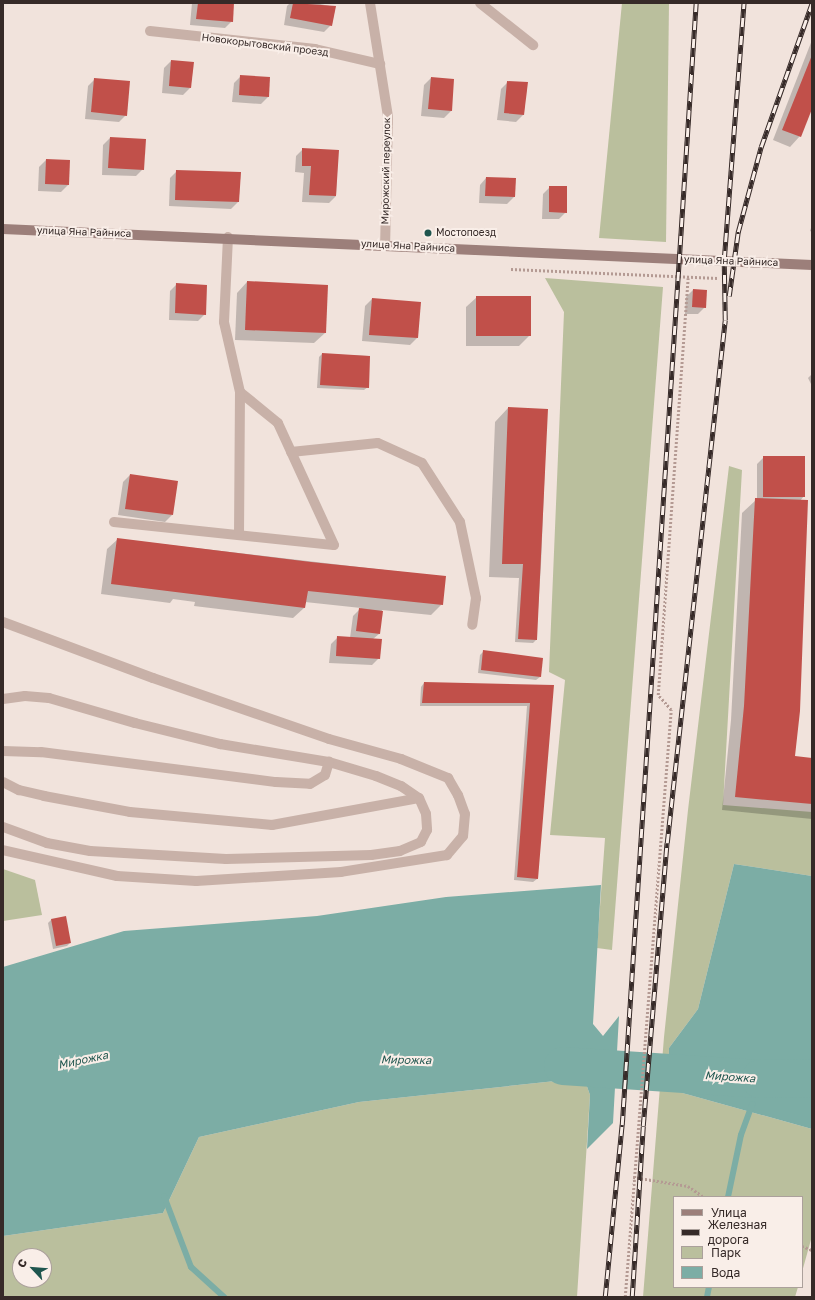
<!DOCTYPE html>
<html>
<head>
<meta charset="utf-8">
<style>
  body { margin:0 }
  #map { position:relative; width:815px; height:1300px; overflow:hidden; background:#f1e3dc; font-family:"Golos Text",sans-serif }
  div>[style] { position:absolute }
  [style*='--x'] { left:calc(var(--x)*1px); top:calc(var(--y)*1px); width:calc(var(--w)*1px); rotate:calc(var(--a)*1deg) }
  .green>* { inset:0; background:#babf9d }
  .water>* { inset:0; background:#7cada5 }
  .shadow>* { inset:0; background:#0003 }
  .stream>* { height:6px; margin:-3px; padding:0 3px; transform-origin:3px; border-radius:3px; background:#7cada5 }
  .river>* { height:38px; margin:-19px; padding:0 19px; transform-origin:19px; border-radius:19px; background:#7cada5 }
  .building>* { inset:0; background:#c1504a }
  .path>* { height:2.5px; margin-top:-1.25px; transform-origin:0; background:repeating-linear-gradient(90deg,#b49a93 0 2px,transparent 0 4px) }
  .lane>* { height:10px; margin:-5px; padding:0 5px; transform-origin:5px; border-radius:5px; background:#c8b1a8 }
  .street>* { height:10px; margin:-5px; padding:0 5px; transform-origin:5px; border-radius:5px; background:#c8b1a8 }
  .secondary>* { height:10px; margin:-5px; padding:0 5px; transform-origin:5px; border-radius:5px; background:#9c7f7a }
  .rail>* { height:4.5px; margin-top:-2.25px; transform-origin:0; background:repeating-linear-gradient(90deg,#f9eee8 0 9px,#362a28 0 18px); box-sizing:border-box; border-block:1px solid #362a28 }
  .dots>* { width:11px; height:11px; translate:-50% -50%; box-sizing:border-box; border:2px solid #f9eee8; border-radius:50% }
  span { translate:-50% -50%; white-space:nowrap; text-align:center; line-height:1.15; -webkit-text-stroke:4px #f9eee8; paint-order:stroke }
  .street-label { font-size:10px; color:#362a28 }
  .poi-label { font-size:10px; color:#362a28 }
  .left { translate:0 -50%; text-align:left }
  .water-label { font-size:11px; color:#1f554e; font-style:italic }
  .frame { position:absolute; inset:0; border:4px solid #362a28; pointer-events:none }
  .legend { position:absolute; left:673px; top:1196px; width:130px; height:92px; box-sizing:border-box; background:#f9eee8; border:1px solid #aba09b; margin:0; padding:5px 7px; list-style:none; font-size:12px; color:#362a28 }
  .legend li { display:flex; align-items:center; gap:8px; height:20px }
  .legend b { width:20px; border:1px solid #aba09b }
  .north { position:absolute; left:12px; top:1248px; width:40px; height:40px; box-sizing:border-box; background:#f9eee8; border:1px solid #aba09b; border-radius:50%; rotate:296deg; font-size:11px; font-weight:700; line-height:16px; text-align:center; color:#362a28 }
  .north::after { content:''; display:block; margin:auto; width:14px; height:18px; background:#1f554e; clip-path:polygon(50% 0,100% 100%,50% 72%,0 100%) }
</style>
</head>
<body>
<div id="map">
  <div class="green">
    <div style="clip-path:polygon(622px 3px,669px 3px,666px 242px,599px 238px)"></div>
    <div style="clip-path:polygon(545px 278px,663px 287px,612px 950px,597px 948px,605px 838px,550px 835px,565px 680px,549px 672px,564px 312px)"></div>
    <div style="clip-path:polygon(729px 466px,742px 470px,723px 805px,812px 812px,812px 876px,734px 864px,698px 1009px,669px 1048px,668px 1089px,812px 1129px,812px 1236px,802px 1272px,802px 1197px,674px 1197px,674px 1287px,798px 1287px,795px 1297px,643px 1297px,664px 1037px,688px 810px)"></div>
    <div style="clip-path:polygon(3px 869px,35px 880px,42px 915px,3px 921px)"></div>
    <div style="clip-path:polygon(evenodd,584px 1078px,590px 1095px,577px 1297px,3px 1297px,3px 1236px,163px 1213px,199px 1137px,359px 1102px,584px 1078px,20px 1256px,44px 1256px,44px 1280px,20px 1280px,20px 1256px)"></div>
  </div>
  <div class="water">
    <div style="clip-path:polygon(734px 864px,812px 876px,812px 1129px,668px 1089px,669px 1048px,698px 1009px)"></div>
    <div style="clip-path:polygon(601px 885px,593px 1024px,603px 1036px,619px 1016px,613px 1123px,587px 1149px,590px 1095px,584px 1078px,359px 1102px,199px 1137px,163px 1213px,3px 1236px,3px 967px,124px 931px,317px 916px,446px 897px)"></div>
  </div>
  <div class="shadow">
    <div style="clip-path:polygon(192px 3px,233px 3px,232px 21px,225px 28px,190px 25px)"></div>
    <div style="clip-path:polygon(290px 3px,315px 3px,335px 7px,331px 25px,324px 32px,284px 25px,287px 6px)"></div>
    <div style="clip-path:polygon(812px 40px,812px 106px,800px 136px,790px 147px,773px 140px)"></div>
    <div style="clip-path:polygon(171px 61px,190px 88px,183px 95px,162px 93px,164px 68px)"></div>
    <div style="clip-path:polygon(241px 76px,269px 78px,268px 97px,261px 104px,232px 102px,234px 83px)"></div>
    <div style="clip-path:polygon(431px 78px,453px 80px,451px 111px,444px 118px,421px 116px,424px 85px)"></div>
    <div style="clip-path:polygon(95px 79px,126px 115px,119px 122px,85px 119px,88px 86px)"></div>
    <div style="clip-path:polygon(508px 82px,523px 115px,516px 122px,497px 120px,501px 89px)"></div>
    <div style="clip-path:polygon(110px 138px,143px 169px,136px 176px,102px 175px,103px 145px)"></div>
    <div style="clip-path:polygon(303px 149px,338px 151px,336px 196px,329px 203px,302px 202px,304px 173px,295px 172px,296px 156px)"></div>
    <div style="clip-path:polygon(46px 160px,69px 161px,68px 185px,61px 192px,38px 191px,39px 167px)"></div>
    <div style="clip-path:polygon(177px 171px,238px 202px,231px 209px,169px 206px,170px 178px)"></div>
    <div style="clip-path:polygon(486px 178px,514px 197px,507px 204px,479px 203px,480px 185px)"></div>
    <div style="clip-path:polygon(550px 187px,566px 212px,559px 219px,542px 219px,543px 194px)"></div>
    <div style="clip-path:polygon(812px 225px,812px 232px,810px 231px)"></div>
    <div style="clip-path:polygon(247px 282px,325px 333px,314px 343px,235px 340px,237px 293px)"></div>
    <div style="clip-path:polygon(177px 284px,205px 314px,198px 321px,169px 320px,170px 291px)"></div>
    <div style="clip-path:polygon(693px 290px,705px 307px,698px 314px,685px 314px,686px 297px)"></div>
    <div style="clip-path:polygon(477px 297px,530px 335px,519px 346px,466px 346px,466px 307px)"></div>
    <div style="clip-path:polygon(372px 299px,417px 338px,410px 345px,362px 341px,365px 306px)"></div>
    <div style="clip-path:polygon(322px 354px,369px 356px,368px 387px,364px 390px,317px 388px,319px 357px)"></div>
    <div style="clip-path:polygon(812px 374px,812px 386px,808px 378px)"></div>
    <div style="clip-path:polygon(508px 408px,547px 410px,541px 565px,536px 640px,533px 643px,515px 642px,519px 578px,489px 577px,495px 422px)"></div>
    <div style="clip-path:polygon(764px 457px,804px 496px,800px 501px,794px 757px,812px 759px,812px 819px,722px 810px,731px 720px,742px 513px,757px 499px,757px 464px)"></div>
    <div style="clip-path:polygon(130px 475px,172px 515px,165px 522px,118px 515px,123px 482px)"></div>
    <div style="clip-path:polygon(118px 539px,445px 577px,442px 604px,431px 615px,382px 610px,379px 634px,373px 639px,379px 658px,372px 665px,329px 663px,331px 644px,338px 637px,350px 638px,353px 616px,361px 608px,305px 602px,304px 608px,293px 618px,194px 606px,195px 602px,173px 599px,170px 603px,101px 594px,107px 549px)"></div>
    <div style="clip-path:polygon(484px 651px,542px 659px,540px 677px,536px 680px,478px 673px,480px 655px)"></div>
    <div style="clip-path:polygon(424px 683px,553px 686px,537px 879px,533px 882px,514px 880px,527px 706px,420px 706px,421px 687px)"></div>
    <div style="clip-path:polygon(65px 918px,70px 943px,67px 946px,53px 949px,48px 923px,51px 920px)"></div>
  </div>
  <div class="stream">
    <div style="--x:164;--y:1196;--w:76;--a:69.2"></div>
    <div style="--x:191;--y:1267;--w:45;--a:42.3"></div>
    <div style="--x:728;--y:1197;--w:63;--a:-78.2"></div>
    <div style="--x:741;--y:1135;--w:33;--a:-70"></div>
    <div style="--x:707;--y:1297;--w:10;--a:-79"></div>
  </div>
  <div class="river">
    <div style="--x:563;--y:1066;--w:197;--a:3.8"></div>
    <div style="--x:760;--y:1079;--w:52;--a:-1.1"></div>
  </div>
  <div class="building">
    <div style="clip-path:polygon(198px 3px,234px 3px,233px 22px,196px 19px)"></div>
    <div style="clip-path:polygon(293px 3px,336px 6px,332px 26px,290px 18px)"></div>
    <div style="clip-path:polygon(812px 55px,812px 109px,801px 137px,782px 130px)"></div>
    <div style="clip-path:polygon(171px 60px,194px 62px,191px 88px,169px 86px)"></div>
    <div style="clip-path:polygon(240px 75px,270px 77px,269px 97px,239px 95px)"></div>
    <div style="clip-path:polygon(431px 77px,454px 79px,452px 111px,428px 109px)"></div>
    <div style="clip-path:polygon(94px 78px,130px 81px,127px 116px,91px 112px)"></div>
    <div style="clip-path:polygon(507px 81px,528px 82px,524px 115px,504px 113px)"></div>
    <div style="clip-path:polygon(110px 137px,146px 139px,144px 170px,108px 168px)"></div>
    <div style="clip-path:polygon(302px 148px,339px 150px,336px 196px,309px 195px,311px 166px,302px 166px)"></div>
    <div style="clip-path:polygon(46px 159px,70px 160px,69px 185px,45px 184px)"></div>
    <div style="clip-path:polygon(176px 170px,241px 172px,239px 202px,175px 200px)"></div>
    <div style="clip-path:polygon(486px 177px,516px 178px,515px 197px,485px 196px)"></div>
    <div style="clip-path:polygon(549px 186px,567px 186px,567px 213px,549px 212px)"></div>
    <div style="clip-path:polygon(247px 281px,328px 285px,326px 333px,245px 330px)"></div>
    <div style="clip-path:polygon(176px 283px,207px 285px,206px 315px,175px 313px)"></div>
    <div style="clip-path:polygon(693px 289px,707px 290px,706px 308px,692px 307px)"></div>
    <div style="clip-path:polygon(476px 296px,531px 296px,531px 336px,476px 336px)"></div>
    <div style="clip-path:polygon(372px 298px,421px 302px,418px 338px,369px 335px)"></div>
    <div style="clip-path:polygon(322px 353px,370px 356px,369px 388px,320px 385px)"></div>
    <div style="clip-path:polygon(508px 407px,548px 409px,537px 640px,518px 639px,523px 564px,502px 564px)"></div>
    <div style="clip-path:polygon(763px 456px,805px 456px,805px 497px,763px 497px)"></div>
    <div style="clip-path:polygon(130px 474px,178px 481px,173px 515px,125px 509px)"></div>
    <div style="clip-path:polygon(755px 498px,808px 500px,800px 711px,795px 756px,812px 758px,812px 804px,735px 797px,744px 706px)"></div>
    <div style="clip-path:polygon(117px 538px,311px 562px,446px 576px,443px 605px,308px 591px,305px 608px,111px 584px)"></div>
    <div style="clip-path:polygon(359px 608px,383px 611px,380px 634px,356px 631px)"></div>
    <div style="clip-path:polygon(337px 636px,382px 639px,380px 659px,336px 656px)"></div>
    <div style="clip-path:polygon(483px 650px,543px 658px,541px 677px,481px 670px)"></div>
    <div style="clip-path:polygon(424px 682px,554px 685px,538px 879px,517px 877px,530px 703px,422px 703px)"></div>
    <div style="clip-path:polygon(66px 916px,71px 943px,56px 946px,51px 919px)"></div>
  </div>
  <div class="path">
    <div style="--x:511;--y:269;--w:207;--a:2.5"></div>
    <div style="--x:633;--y:1177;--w:56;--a:9.3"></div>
    <div style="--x:688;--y:1186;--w:19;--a:35"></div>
    <div style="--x:802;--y:1246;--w:11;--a:22"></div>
    <div style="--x:625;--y:1297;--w:589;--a:-85.52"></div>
    <div style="--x:671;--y:710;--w:20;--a:-131"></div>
    <div style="--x:658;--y:695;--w:418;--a:-85.9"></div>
  </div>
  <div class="lane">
    <div style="--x:291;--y:452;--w:87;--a:-5.9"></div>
    <div style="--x:378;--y:443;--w:48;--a:24.4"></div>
    <div style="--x:422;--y:463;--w:70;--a:57.2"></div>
    <div style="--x:460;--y:522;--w:78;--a:78.1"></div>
    <div style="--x:476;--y:598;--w:27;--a:98"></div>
    <div style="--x:114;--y:522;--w:221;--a:6"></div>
    <div style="--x:334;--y:545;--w:134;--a:-114.7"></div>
    <div style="--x:278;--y:423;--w:49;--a:-140.8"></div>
    <div style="--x:240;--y:392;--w:72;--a:-102.9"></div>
    <div style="--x:224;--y:322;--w:85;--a:-87.3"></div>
    <div style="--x:239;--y:535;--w:143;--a:-89.6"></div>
    <div style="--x:3;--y:622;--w:160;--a:20.5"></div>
    <div style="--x:153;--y:678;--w:186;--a:19.1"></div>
    <div style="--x:329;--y:739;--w:75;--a:15.5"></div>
    <div style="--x:401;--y:759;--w:51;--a:22"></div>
    <div style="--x:448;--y:778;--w:20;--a:60"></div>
    <div style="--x:458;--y:795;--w:20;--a:70"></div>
    <div style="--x:465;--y:814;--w:22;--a:95"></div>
    <div style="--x:463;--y:836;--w:25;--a:130"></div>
    <div style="--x:447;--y:855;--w:107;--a:170.9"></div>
    <div style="--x:341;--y:872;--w:145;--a:176.4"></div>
    <div style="--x:196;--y:881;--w:79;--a:-176.4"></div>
    <div style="--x:117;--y:876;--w:117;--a:-167.2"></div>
    <div style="--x:3;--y:699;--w:22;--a:-8"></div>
    <div style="--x:25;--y:696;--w:24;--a:5"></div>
    <div style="--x:49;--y:698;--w:90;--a:16.2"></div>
    <div style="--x:135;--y:723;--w:88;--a:13.9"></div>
    <div style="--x:220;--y:744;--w:110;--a:9.4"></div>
    <div style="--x:329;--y:762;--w:49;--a:16.6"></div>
    <div style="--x:376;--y:776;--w:27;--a:22"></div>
    <div style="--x:401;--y:786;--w:22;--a:34"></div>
    <div style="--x:419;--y:798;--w:17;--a:66"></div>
    <div style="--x:426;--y:814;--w:16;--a:86"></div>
    <div style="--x:427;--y:830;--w:13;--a:117"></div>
    <div style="--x:421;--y:842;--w:23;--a:157"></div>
    <div style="--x:400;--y:851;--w:29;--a:172"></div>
    <div style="--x:371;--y:855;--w:145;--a:178.4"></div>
    <div style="--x:226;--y:859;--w:136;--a:-176.6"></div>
    <div style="--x:90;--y:851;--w:44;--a:-169.5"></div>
    <div style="--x:47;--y:843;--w:47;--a:-160"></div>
    <div style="--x:3;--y:751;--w:38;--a:2"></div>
    <div style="--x:41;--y:752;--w:237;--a:7.3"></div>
    <div style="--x:276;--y:782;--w:34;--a:3"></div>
    <div style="--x:310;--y:784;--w:17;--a:-31"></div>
    <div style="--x:325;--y:775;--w:14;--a:-73"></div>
    <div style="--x:3;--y:782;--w:18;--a:27"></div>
    <div style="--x:19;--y:790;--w:26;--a:13"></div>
    <div style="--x:44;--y:796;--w:87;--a:10.5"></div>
    <div style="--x:130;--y:812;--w:143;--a:5.2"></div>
    <div style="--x:272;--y:825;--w:149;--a:-10.4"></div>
  </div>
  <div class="street">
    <div style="--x:370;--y:3;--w:115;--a:81"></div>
    <div style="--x:388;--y:117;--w:128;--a:91.3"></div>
    <div style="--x:480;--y:3;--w:68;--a:38.4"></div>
    <div style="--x:150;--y:31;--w:166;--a:6.2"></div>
    <div style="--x:315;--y:49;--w:67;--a:13"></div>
  </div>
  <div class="secondary">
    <div style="--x:3;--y:229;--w:810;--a:2.55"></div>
  </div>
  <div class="rail">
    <div style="--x:729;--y:296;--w:65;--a:-82"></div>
    <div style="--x:738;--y:232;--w:88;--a:-74.9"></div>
    <div style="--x:761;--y:147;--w:153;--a:-70.5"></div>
    <div style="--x:605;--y:1297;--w:173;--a:-84.4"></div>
    <div style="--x:622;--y:1125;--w:1124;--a:-86.23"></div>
    <div style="--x:632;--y:1297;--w:171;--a:-86.3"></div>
    <div style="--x:643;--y:1126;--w:284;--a:-85.2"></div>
    <div style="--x:667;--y:843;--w:526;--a:-83.67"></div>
    <div style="--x:725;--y:320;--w:60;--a:-91"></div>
    <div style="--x:724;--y:260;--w:258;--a:-85.6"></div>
  </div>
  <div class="dots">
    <div style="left:428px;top:233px;background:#1f554e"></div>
  </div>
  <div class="street-label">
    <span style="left:265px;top:45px;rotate:7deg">Новокорытовский проезд</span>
    <span style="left:386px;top:171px;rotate:-89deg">Мирожский переулок</span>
    <span style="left:84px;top:232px;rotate:2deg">улица Яна Райниса</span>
    <span style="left:408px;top:246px;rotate:3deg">улица Яна Райниса</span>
    <span style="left:731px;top:261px;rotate:2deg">улица Яна Райниса</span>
  </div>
  <div class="poi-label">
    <span class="left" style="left:436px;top:233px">Мостопоезд</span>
  </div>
  <div class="water-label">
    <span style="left:83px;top:1060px;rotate:-12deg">Мирожка</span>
    <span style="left:406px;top:1060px;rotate:1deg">Мирожка</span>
    <span style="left:730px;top:1077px;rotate:4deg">Мирожка</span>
  </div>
  <div class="frame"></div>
  <ul class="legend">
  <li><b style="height:5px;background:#9c7f7a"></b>Улица</li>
  <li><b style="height:5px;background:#362a28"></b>Железная дорога</li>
  <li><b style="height:11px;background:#babf9d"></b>Парк</li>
  <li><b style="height:11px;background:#7cada5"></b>Вода</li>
  </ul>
  <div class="north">С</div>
</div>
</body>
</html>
